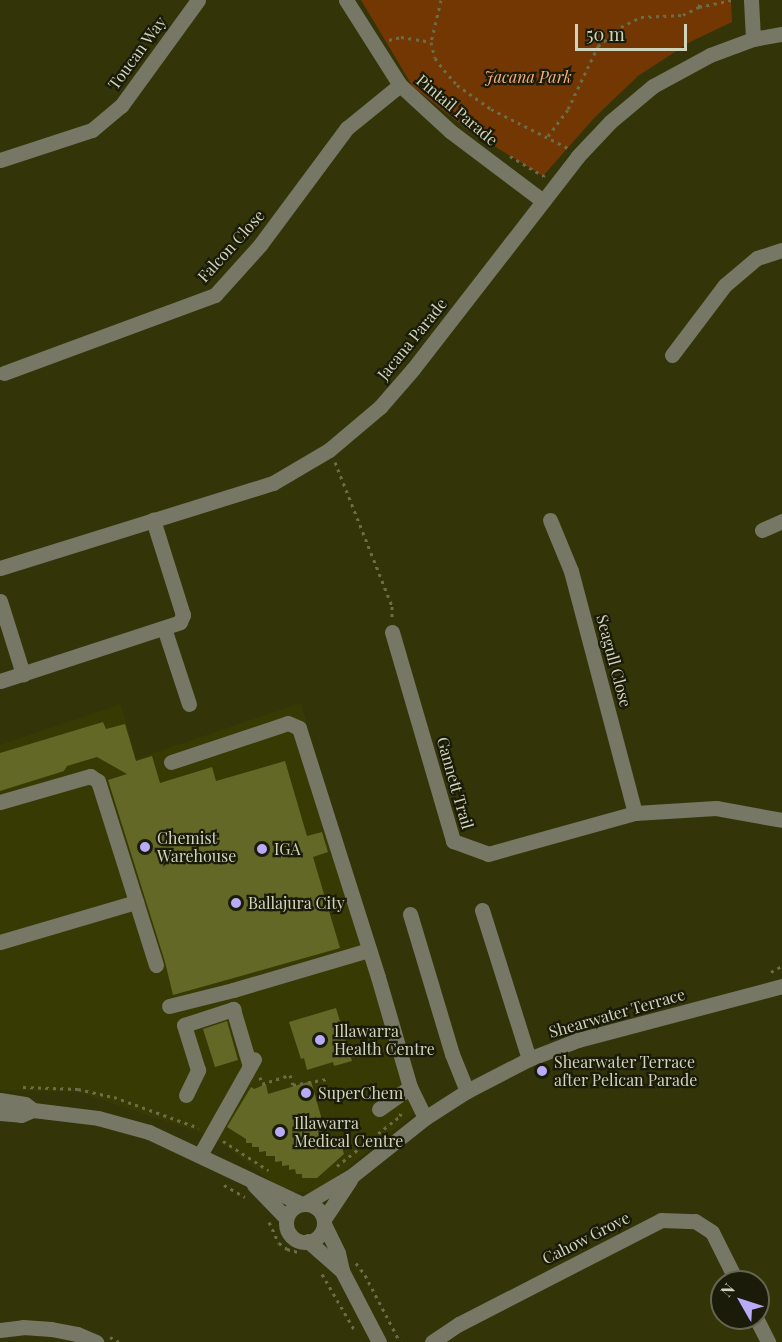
<!DOCTYPE html>
<html>
<head>
<meta charset="utf-8">
<style>
  body { margin:0 }
  #map { position:relative; width:782px; height:1342px; overflow:hidden; background:#333509; font-family:"Playfair Display",serif }
  div>[style] { position:absolute }
  [style*='--x'] { left:calc(var(--x)*1px); top:calc(var(--y)*1px); width:calc(var(--w)*1px); rotate:calc(var(--a)*1deg) }
  .built>* { inset:0; background:#383a03 }
  .green>* { inset:0; background:#733704 }
  .building>* { inset:0; background:#646826 }
  .path>* { height:3px; margin-top:-1.5px; transform-origin:0; background:repeating-linear-gradient(90deg,#6b6d49 0 3px,transparent 0 7.5px) }
  .minor>* { height:15px; margin:-7.5px; padding:0 7.5px; transform-origin:7.5px; border-radius:7.5px; background:#767865 }
  .minor>.ring { margin:-7.5px; padding:0; box-sizing:content-box; background:none; border:15px solid #767865; border-radius:50% }
  .dots>* { width:16px; height:16px; translate:-50% -50%; box-sizing:border-box; border:3px solid #1a1b09; border-radius:50% }
  span { translate:-50% -50%; white-space:nowrap; text-align:center; line-height:1.15; -webkit-text-stroke:4.5px #1a1b09; paint-order:stroke }
  .street-label { font-size:16px; color:#d1d4bd }
  .park-label { font-size:16px; color:#f9af81; font-style:italic }
  .poi-label { font-size:16px; color:#d1d4bd }
  .left { translate:0 -50%; text-align:left }
  .north { position:absolute; left:710px; top:1270px; width:60px; height:60px; box-sizing:border-box; background:#1a1b09; border:2px solid #636551; border-radius:50%; rotate:309deg; font-size:16px; font-weight:700; line-height:24px; text-align:center; color:#d1d4bd }
  .north::after { content:''; display:block; margin:auto; width:21px; height:27px; background:#b9abf7; clip-path:polygon(50% 0,100% 100%,50% 72%,0 100%) }
  .scale { position:absolute; left:575px; top:24px; width:112px; height:27px; box-sizing:border-box; border:3px solid #d1d4bd; border-top:0; padding-left:8px; font-size:18px; line-height:21px; white-space:nowrap; color:#d1d4bd; -webkit-text-stroke:4px #1a1b09; paint-order:stroke }
</style>
</head>
<body>
<div id="map">
  <div class="built">
    <div style="clip-path:polygon(301px 703px,418px 1110px,317px 1192px,285px 1192px,214px 1137px,78px 1092px,0 1090px,0 745px,121px 704px,136px 759px)"></div>
  </div>
  <div class="green">
    <div style="clip-path:polygon(361px 0,731px 0,732px 22px,690px 42px,638px 76px,595px 117px,543px 176px,468px 130px,413px 87px)"></div>
  </div>
  <div class="building">
    <div style="clip-path:polygon(103px 722px,106px 729px,125px 724px,136px 761px,152px 756px,160px 783px,212px 767px,216px 781px,285px 761px,307px 836px,322px 832px,328px 852px,313px 857px,340px 948px,173px 995px,165px 962px,108px 780px,127px 774px,97px 757px,67px 766px,64px 771px,0 791px,0 753px)"></div>
    <div style="clip-path:polygon(336px 1008px,352px 1061px,334px 1066px,333px 1062px,307px 1070px,304px 1058px,301px 1059px,289px 1022px)"></div>
    <div style="clip-path:polygon(227px 1021px,238px 1060px,215px 1067px,203px 1029px)"></div>
    <div style="clip-path:polygon(311px 1081px,328px 1141px,339px 1137px,344px 1154px,317px 1178px,302px 1178px,302px 1174px,296px 1174px,295px 1169px,289px 1170px,289px 1165px,282px 1166px,282px 1161px,275px 1162px,275px 1156px,266px 1156px,266px 1151px,259px 1152px,259px 1147px,252px 1147px,252px 1143px,246px 1143px,246px 1139px,227px 1127px,251px 1087px,254px 1089px,266px 1084px,268px 1094px)"></div>
  </div>
  <div class="path">
    <div style="--x:441;--y:0;--w:43;--a:103.4"></div>
    <div style="--x:431;--y:42;--w:16;--a:76"></div>
    <div style="--x:435;--y:58;--w:15;--a:53"></div>
    <div style="--x:444;--y:70;--w:20;--a:49"></div>
    <div style="--x:457;--y:85;--w:42;--a:35.2"></div>
    <div style="--x:491;--y:109;--w:86;--a:26.9"></div>
    <div style="--x:699;--y:7;--w:33;--a:-12"></div>
    <div style="--x:389;--y:40;--w:12;--a:-14"></div>
    <div style="--x:401;--y:37;--w:30;--a:9"></div>
    <div style="--x:548;--y:136;--w:34;--a:-53"></div>
    <div style="--x:568;--y:109;--w:70;--a:-64.5"></div>
    <div style="--x:598;--y:46;--w:30;--a:-40"></div>
    <div style="--x:621;--y:27;--w:22;--a:-27"></div>
    <div style="--x:641;--y:17;--w:42;--a:-2.7"></div>
    <div style="--x:683;--y:15;--w:18;--a:-27"></div>
    <div style="--x:699;--y:7;--w:7;--a:-74"></div>
    <div style="--x:510;--y:156;--w:39;--a:31"></div>
    <div style="--x:543;--y:176;--w:2;--a:-27"></div>
    <div style="--x:335;--y:462;--w:155;--a:68.4"></div>
    <div style="--x:392;--y:606;--w:12;--a:90"></div>
    <div style="--x:771;--y:972;--w:13;--a:-29"></div>
    <div style="--x:260;--y:1077;--w:7;--a:74"></div>
    <div style="--x:262;--y:1084;--w:29;--a:-18"></div>
    <div style="--x:290;--y:1075;--w:10;--a:73"></div>
    <div style="--x:293;--y:1085;--w:36;--a:-10"></div>
    <div style="--x:23;--y:1087;--w:55;--a:2.1"></div>
    <div style="--x:78;--y:1089;--w:37;--a:13"></div>
    <div style="--x:114;--y:1097;--w:90;--a:20"></div>
    <div style="--x:223;--y:1141;--w:54;--a:32.8"></div>
    <div style="--x:337;--y:1166;--w:80;--a:-38.4"></div>
    <div style="--x:400;--y:1116;--w:6;--a:-72"></div>
    <div style="--x:224;--y:1185;--w:24;--a:30"></div>
    <div style="--x:269;--y:1222;--w:23;--a:65"></div>
    <div style="--x:279;--y:1243;--w:10;--a:37"></div>
    <div style="--x:287;--y:1249;--w:11;--a:15"></div>
    <div style="--x:356;--y:1263;--w:15;--a:53"></div>
    <div style="--x:365;--y:1275;--w:76;--a:62.4"></div>
    <div style="--x:322;--y:1274;--w:66;--a:59.9"></div>
    <div style="--x:110;--y:1337;--w:10;--a:29"></div>
  </div>
  <div class="minor">
    <div style="--x:346;--y:0;--w:101;--a:57.6"></div>
    <div style="--x:400;--y:85;--w:68;--a:42.6"></div>
    <div style="--x:450;--y:131;--w:116;--a:37"></div>
    <div style="--x:751;--y:0;--w:39;--a:87"></div>
    <div style="--x:0;--y:160;--w:97;--a:-18.1"></div>
    <div style="--x:92;--y:130;--w:38;--a:-40"></div>
    <div style="--x:121;--y:106;--w:131;--a:-54"></div>
    <div style="--x:672;--y:355;--w:88;--a:-52.9"></div>
    <div style="--x:725;--y:285;--w:42;--a:-40.2"></div>
    <div style="--x:757;--y:258;--w:26;--a:-18"></div>
    <div style="--x:4;--y:373;--w:225;--a:-20.3"></div>
    <div style="--x:215;--y:295;--w:67;--a:-48"></div>
    <div style="--x:260;--y:245;--w:146;--a:-53.4"></div>
    <div style="--x:347;--y:128;--w:68;--a:-39.1"></div>
    <div style="--x:550;--y:520;--w:55;--a:67.6"></div>
    <div style="--x:571;--y:571;--w:250;--a:75.2"></div>
    <div style="--x:762;--y:530;--w:22;--a:-24"></div>
    <div style="--x:0;--y:568;--w:286;--a:-17.3"></div>
    <div style="--x:273;--y:483;--w:65;--a:-30.5"></div>
    <div style="--x:329;--y:450;--w:67;--a:-40.1"></div>
    <div style="--x:380;--y:407;--w:50;--a:-49"></div>
    <div style="--x:413;--y:369;--w:269;--a:-52.2"></div>
    <div style="--x:578;--y:156;--w:47;--a:-46.7"></div>
    <div style="--x:610;--y:122;--w:56;--a:-39.9"></div>
    <div style="--x:653;--y:86;--w:65;--a:-28.5"></div>
    <div style="--x:710;--y:55;--w:46;--a:-20.4"></div>
    <div style="--x:753;--y:39;--w:29;--a:-10"></div>
    <div style="--x:0;--y:601;--w:77;--a:72.5"></div>
    <div style="--x:164;--y:628;--w:80;--a:71.8"></div>
    <div style="--x:392;--y:632;--w:218;--a:73.7"></div>
    <div style="--x:453;--y:841;--w:37;--a:20"></div>
    <div style="--x:488;--y:854;--w:153;--a:-15.6"></div>
    <div style="--x:635;--y:813;--w:81;--a:-3.5"></div>
    <div style="--x:716;--y:808;--w:67;--a:10.3"></div>
    <div style="--x:0;--y:681;--w:189;--a:-18.1"></div>
    <div style="--x:180;--y:622;--w:8;--a:-67"></div>
    <div style="--x:183;--y:615;--w:100;--a:-107.5"></div>
    <div style="--x:171;--y:762;--w:123;--a:-18.4"></div>
    <div style="--x:288;--y:723;--w:12;--a:24"></div>
    <div style="--x:299;--y:728;--w:261;--a:72.4"></div>
    <div style="--x:378;--y:977;--w:115;--a:73.8"></div>
    <div style="--x:410;--y:1087;--w:34;--a:64"></div>
    <div style="--x:0;--y:802;--w:94;--a:-16.1"></div>
    <div style="--x:90;--y:776;--w:9;--a:32"></div>
    <div style="--x:98;--y:781;--w:193;--a:72.5"></div>
    <div style="--x:482;--y:910;--w:156;--a:72.5"></div>
    <div style="--x:410;--y:914;--w:146;--a:73.3"></div>
    <div style="--x:452;--y:1054;--w:40;--a:68"></div>
    <div style="--x:0;--y:942;--w:142;--a:-16.4"></div>
    <div style="--x:169;--y:1006;--w:66;--a:-14"></div>
    <div style="--x:233;--y:990;--w:142;--a:-16.4"></div>
    <div style="--x:186;--y:1095;--w:28;--a:-64"></div>
    <div style="--x:198;--y:1070;--w:47;--a:-107.3"></div>
    <div style="--x:184;--y:1025;--w:52;--a:-18.1"></div>
    <div style="--x:233;--y:1009;--w:59;--a:73.4"></div>
    <div style="--x:0;--y:1100;--w:25;--a:9"></div>
    <div style="--x:25;--y:1104;--w:10;--a:37"></div>
    <div style="--x:33;--y:1110;--w:65;--a:7"></div>
    <div style="--x:98;--y:1118;--w:53;--a:15.4"></div>
    <div style="--x:149;--y:1132;--w:169;--a:25.2"></div>
    <div style="--x:379;--y:1109;--w:38;--a:-35"></div>
    <div style="--x:0;--y:1113;--w:21;--a:5"></div>
    <div style="--x:21;--y:1115;--w:13;--a:-23"></div>
    <div style="--x:200;--y:1155;--w:110;--a:-60.6"></div>
    <div style="--x:254;--y:1185;--w:46;--a:45.9"></div>
    <div style="--x:304;--y:1204;--w:57;--a:-30.6"></div>
    <div style="--x:353;--y:1175;--w:92;--a:-38.4"></div>
    <div style="--x:425;--y:1118;--w:50;--a:-32.7"></div>
    <div style="--x:467;--y:1091;--w:70;--a:-27.3"></div>
    <div style="--x:529;--y:1059;--w:53;--a:-21.2"></div>
    <div style="--x:578;--y:1040;--w:211;--a:-14.8"></div>
    <div class="ring" style="left:286px;top:1204px;width:23px;height:23px"></div>
    <div style="--x:324;--y:1219;--w:47;--a:-56.3"></div>
    <div style="--x:324;--y:1224;--w:32;--a:64"></div>
    <div style="--x:338;--y:1253;--w:18;--a:77"></div>
    <div style="--x:342;--y:1271;--w:80;--a:62.5"></div>
    <div style="--x:308;--y:1241;--w:45;--a:41.4"></div>
    <div style="--x:756;--y:1318;--w:27;--a:63"></div>
    <div style="--x:0;--y:1330;--w:23;--a:-7"></div>
    <div style="--x:23;--y:1327;--w:28;--a:4"></div>
    <div style="--x:51;--y:1329;--w:26;--a:11"></div>
    <div style="--x:77;--y:1334;--w:21;--a:23"></div>
    <div style="--x:432;--y:1342;--w:32;--a:-34"></div>
    <div style="--x:459;--y:1324;--w:227;--a:-27.2"></div>
    <div style="--x:661;--y:1220;--w:34;--a:2"></div>
    <div style="--x:695;--y:1221;--w:20;--a:33"></div>
    <div style="--x:712;--y:1232;--w:56;--a:63.4"></div>
  </div>
  <div class="dots">
    <div style="left:145px;top:847px;background:#b9abf7"></div>
    <div style="left:262px;top:849px;background:#b9abf7"></div>
    <div style="left:236px;top:903px;background:#b9abf7"></div>
    <div style="left:320px;top:1040px;background:#b9abf7"></div>
    <div style="left:542px;top:1071px;background:#b9abf7"></div>
    <div style="left:306px;top:1093px;background:#b9abf7"></div>
    <div style="left:280px;top:1132px;background:#b9abf7"></div>
  </div>
  <div class="street-label">
    <span style="left:137px;top:53px;rotate:-54deg">Toucan Way</span>
    <span style="left:457px;top:110px;rotate:40deg">Pintail Parade</span>
    <span style="left:231px;top:246px;rotate:-48deg">Falcon Close</span>
    <span style="left:412px;top:339px;rotate:-51deg">Jacana Parade</span>
    <span style="left:614px;top:661px;rotate:75deg">Seagull Close</span>
    <span style="left:455px;top:783px;rotate:74deg">Gannett Trail</span>
    <span style="left:617px;top:1013px;rotate:-16deg">Shearwater Terrace</span>
    <span style="left:586px;top:1238px;rotate:-27deg">Cahow Grove</span>
  </div>
  <div class="park-label">
    <span style="left:528px;top:77px">Jacana Park</span>
  </div>
  <div class="poi-label">
    <span class="left" style="left:157px;top:847px">Chemist<br>Warehouse</span>
    <span class="left" style="left:274px;top:849px">IGA</span>
    <span class="left" style="left:248px;top:903px">Ballajura City</span>
    <span class="left" style="left:334px;top:1040px">Illawarra<br>Health Centre</span>
    <span class="left" style="left:554px;top:1071px">Shearwater Terrace<br>after Pelican Parade</span>
    <span class="left" style="left:318px;top:1093px">SuperChem</span>
    <span class="left" style="left:294px;top:1132px">Illawarra<br>Medical Centre</span>
  </div>
  <div class="north">N</div>
  <div class="scale">50 m</div>
</div>
</body>
</html>
